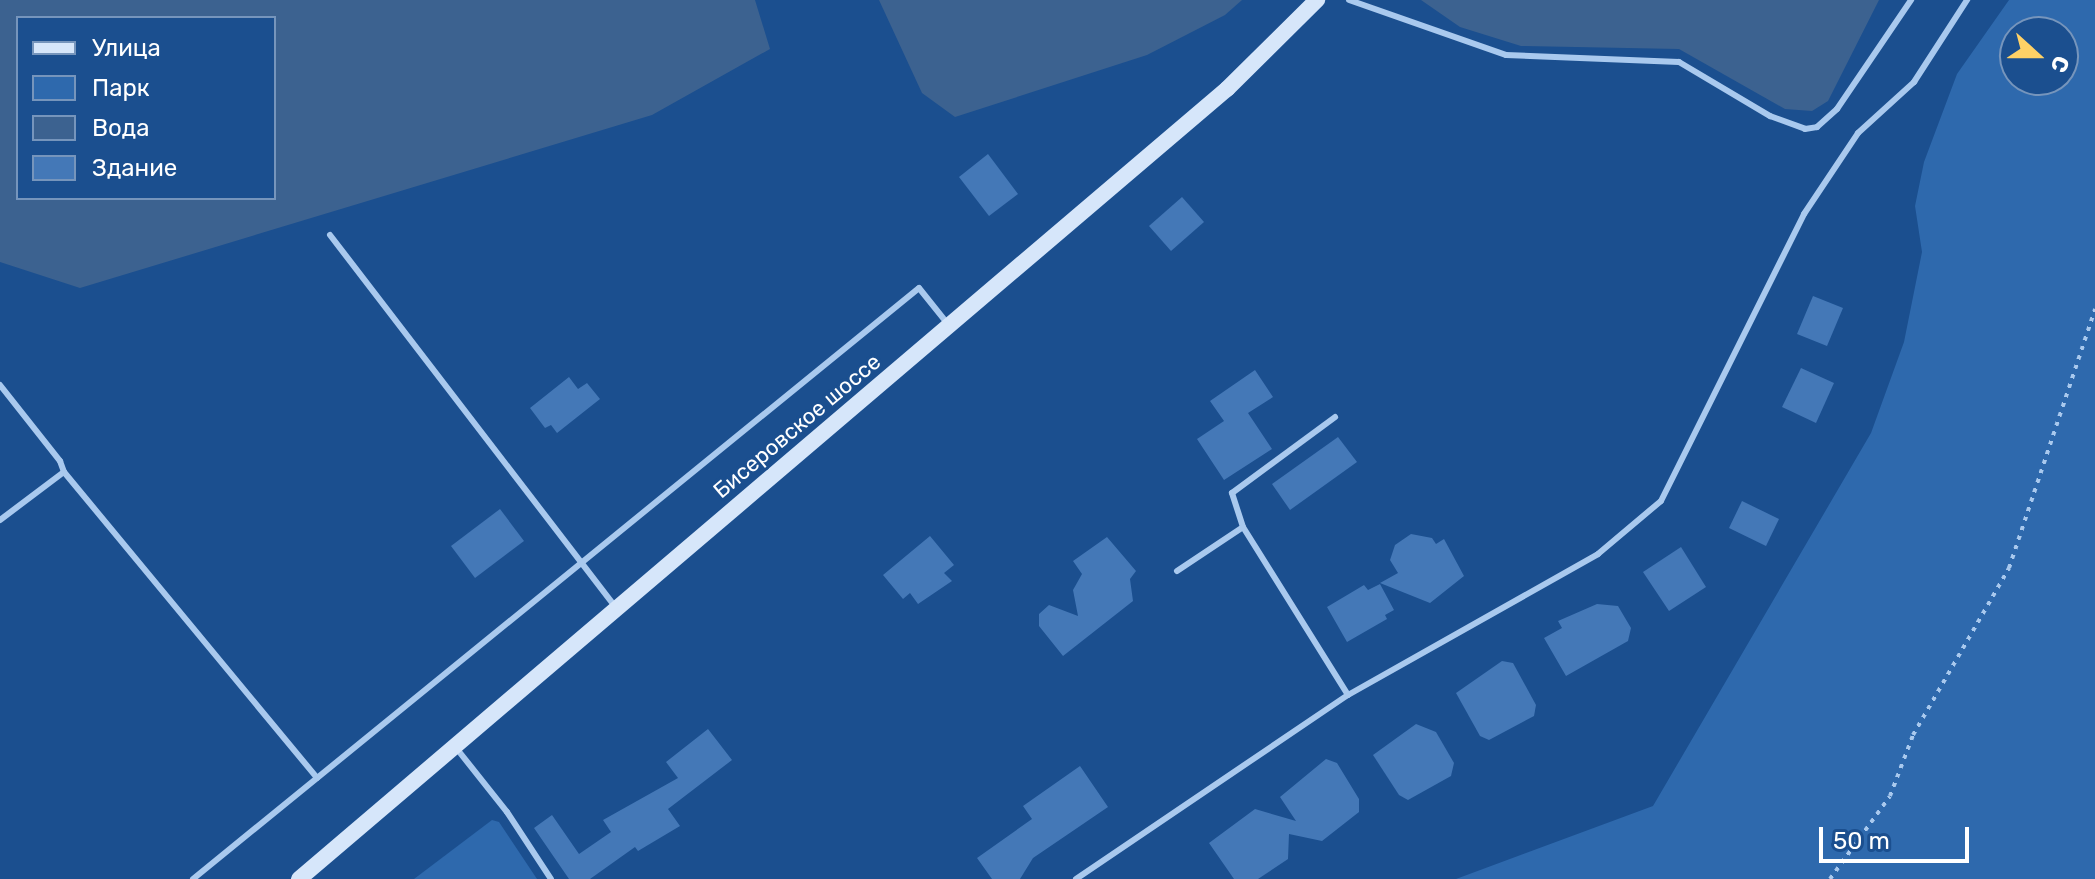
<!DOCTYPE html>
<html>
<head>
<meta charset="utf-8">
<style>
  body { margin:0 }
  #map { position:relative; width:2095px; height:879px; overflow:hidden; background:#1b4f8f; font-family:Rubik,sans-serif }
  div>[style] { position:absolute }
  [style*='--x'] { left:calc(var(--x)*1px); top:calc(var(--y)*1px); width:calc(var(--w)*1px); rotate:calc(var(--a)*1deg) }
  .green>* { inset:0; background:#2e69ad }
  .water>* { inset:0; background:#3c6290 }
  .building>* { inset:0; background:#4478b7 }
  .path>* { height:4px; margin-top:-2px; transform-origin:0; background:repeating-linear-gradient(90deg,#a9c9ee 0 4px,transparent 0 10px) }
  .service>* { height:6px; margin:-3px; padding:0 3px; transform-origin:3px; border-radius:3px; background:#a9c9ee }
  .secondary>* { height:16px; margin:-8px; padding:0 8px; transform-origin:8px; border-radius:8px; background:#d6e6fa }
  span { translate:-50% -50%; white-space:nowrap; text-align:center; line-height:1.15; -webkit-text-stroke:6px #1b4f8f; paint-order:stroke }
  .street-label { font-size:22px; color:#fff }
  .legend { position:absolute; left:16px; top:16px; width:260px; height:184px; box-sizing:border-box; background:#1b4f8f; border:2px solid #7695bc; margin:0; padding:10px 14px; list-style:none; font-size:24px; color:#fff }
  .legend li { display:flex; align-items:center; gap:16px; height:40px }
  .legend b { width:40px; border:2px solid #7695bc }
  .north { position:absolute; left:1999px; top:16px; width:80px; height:80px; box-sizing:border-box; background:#1b4f8f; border:2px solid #7695bc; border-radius:50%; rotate:111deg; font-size:22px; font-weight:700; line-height:32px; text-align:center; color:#fff }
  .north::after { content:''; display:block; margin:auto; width:28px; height:36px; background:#ffd166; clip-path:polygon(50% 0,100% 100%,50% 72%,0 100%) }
  .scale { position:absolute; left:1819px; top:827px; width:150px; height:36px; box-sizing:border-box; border:4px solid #fff; border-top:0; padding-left:10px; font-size:24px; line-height:28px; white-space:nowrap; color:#fff; -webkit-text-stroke:6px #1b4f8f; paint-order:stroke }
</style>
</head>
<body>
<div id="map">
  <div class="green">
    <div style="clip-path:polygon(evenodd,2009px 0,2095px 0,2095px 879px,1456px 879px,1653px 806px,1871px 433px,1904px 342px,1922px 252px,1915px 206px,1924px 162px,1957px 74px,2009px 0,2015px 32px,2063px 32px,2063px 80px,2015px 80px,2015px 32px)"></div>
    <div style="clip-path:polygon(492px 820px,499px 822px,537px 879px,414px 879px)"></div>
  </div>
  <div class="water">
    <div style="clip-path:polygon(evenodd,0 0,755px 0,770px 49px,652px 115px,80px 288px,0 262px,0 0,274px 18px,274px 198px,18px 198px,18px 18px,274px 18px)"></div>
    <div style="clip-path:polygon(879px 0,1242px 0,1225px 15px,1147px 55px,955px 117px,922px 93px)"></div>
    <div style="clip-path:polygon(1421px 0,1879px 0,1828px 101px,1812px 111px,1785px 109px,1679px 49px,1521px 46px,1460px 27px)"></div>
  </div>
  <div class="building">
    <div style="clip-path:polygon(988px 154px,1018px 194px,989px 216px,959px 177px)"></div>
    <div style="clip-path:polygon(1182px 197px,1204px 222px,1171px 251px,1149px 226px)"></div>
    <div style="clip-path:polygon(1813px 296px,1843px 308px,1827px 346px,1797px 334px)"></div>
    <div style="clip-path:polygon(1801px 368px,1834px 383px,1816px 423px,1782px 407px)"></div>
    <div style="clip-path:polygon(1255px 370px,1273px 397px,1248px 413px,1272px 449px,1224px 480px,1197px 439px,1224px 421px,1210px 401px)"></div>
    <div style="clip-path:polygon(569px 377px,578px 389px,587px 383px,600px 399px,557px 433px,551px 425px,545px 428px,530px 408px)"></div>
    <div style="clip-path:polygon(1338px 437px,1357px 462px,1290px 510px,1272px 484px)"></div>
    <div style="clip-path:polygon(1742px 501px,1779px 519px,1766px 546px,1729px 528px)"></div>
    <div style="clip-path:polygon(500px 509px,524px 541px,475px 578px,451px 546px)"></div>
    <div style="clip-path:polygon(1411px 534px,1432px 538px,1436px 544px,1444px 539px,1464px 576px,1430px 603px,1380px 583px,1398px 573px,1390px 560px,1395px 545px)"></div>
    <div style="clip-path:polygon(930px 536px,954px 565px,944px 573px,952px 581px,918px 604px,910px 593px,903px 599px,883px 575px)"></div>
    <div style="clip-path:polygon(1107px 537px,1136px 571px,1130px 579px,1133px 601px,1063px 656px,1039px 626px,1039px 614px,1049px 605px,1078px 616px,1073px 590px,1082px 574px,1073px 561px)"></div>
    <div style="clip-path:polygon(1681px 547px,1706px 587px,1669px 611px,1643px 572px)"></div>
    <div style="clip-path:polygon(1380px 584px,1394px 610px,1385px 615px,1387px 619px,1347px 642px,1327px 607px,1364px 585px,1368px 590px)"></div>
    <div style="clip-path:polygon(1597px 604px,1618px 606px,1631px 628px,1628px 641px,1566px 676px,1544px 638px,1562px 628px,1558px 621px)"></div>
    <div style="clip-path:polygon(1502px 661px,1513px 663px,1536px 705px,1534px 716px,1489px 740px,1480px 736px,1456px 693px)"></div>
    <div style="clip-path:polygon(1416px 724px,1436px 732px,1454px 763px,1451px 776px,1408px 800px,1399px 795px,1373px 755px)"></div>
    <div style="clip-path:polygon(708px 729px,732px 760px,668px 809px,680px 826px,638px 851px,635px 847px,590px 879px,569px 879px,534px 828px,552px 815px,579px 854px,611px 832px,603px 820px,678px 778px,666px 762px)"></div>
    <div style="clip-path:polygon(1326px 759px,1337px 763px,1359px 799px,1359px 812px,1322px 841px,1289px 834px,1288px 859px,1258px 879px,1234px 879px,1209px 843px,1255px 809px,1296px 821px,1280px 797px)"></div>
    <div style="clip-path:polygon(1080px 766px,1108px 807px,1033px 858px,1020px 879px,992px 879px,977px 858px,1032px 819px,1023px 806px)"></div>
  </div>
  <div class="path">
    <div style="--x:1830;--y:879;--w:102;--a:-54.1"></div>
    <div style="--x:1890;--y:796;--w:65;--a:-69.3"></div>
    <div style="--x:1913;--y:735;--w:193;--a:-60.1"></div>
    <div style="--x:2009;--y:568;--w:273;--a:-71.6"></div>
  </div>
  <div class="service">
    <div style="--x:1349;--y:0;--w:166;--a:19.3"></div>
    <div style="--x:1506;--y:55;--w:173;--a:2.3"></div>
    <div style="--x:1679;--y:62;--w:106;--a:30.7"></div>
    <div style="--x:1770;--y:116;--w:37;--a:20"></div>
    <div style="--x:1805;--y:129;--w:12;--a:-9"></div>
    <div style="--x:1817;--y:127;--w:27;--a:-42"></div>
    <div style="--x:1837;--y:109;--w:132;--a:-55.8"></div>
    <div style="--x:330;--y:235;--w:469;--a:52.5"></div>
    <div style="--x:0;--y:385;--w:97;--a:51.7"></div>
    <div style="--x:60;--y:461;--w:12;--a:70"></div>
    <div style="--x:64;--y:472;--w:397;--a:50.4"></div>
    <div style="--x:0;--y:520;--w:80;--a:-36.9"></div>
    <div style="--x:1243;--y:527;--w:36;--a:-108"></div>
    <div style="--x:1232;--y:493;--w:128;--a:-36.4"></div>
    <div style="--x:1177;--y:571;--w:79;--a:-33.7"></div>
    <div style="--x:1243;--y:527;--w:198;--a:58"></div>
    <div style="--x:457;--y:749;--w:80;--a:51.6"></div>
    <div style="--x:507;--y:812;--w:80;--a:56.7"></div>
    <div style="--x:193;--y:879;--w:936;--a:-39.15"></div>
    <div style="--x:919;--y:288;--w:45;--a:51.3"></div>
    <div style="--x:1076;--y:879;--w:328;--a:-34.1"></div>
    <div style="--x:1348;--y:695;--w:287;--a:-29.4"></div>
    <div style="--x:1598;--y:554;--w:82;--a:-40.1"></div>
    <div style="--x:1661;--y:501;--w:321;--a:-63.5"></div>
    <div style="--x:1804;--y:214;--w:97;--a:-56.3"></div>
    <div style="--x:1858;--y:133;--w:76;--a:-42.3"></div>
    <div style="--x:1914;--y:82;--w:98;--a:-57.1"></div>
  </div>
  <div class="secondary">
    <div style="--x:299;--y:879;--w:1219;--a:-40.41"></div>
    <div style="--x:1227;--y:89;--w:127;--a:-44.7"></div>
  </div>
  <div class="street-label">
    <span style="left:797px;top:426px;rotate:-40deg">Бисеровское шоссе</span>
  </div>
  <ul class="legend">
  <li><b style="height:10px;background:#d6e6fa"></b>Улица</li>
  <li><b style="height:22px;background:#2e69ad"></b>Парк</li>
  <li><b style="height:22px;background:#3c6290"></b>Вода</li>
  <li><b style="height:22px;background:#4478b7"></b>Здание</li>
  </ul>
  <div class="north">С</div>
  <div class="scale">50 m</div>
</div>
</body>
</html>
